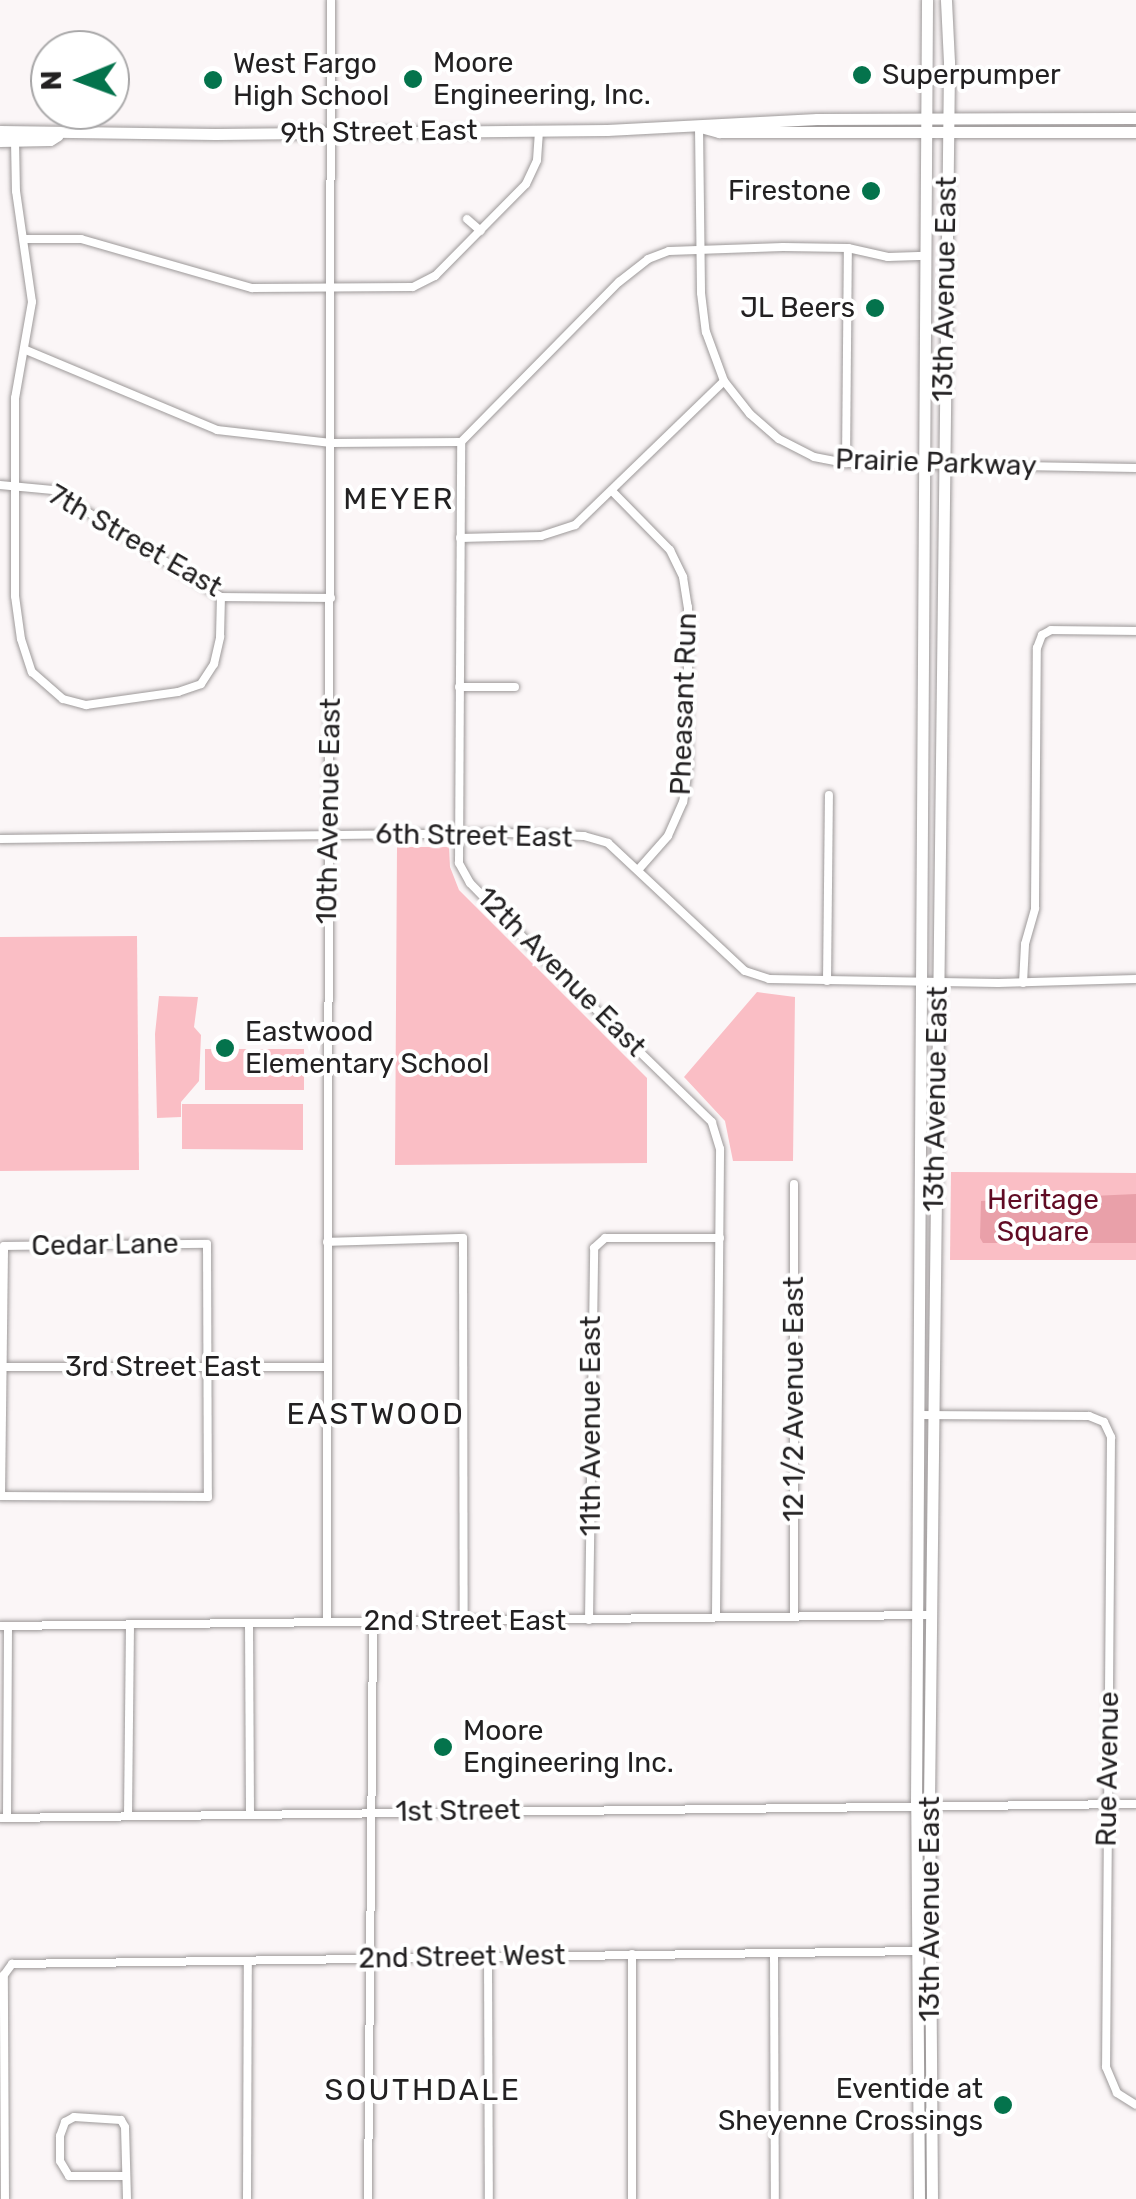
<!DOCTYPE html>
<html>
<head>
<meta charset="utf-8">
<style>
  body { margin:0 }
  #map { position:relative; width:1136px; height:2199px; overflow:hidden; background:#fbf6f7; font-family:Rubik,sans-serif }
  div>[style] { position:absolute }
  [style*='--x'] { left:calc(var(--x)*1px); top:calc(var(--y)*1px); width:calc(var(--w)*1px); rotate:calc(var(--a)*1deg) }
  .green>* { inset:0; background:#fabec5 }
  .water>* { inset:0; background:#e9a0a9 }
  .roads { filter:drop-shadow(0 0 2px #9d9999) drop-shadow(0 0 2px #9d9999) }
  .street>* { height:8px; margin:-4px; padding:0 4px; transform-origin:4px; border-radius:4px; background:#fff }
  .secondary>* { height:11px; margin:-5.5px; padding:0 5.5px; transform-origin:5.5px; border-radius:5.5px; background:#fff }
  .dots>* { width:28px; height:28px; translate:-50% -50%; box-sizing:border-box; border:5px solid #fff; border-radius:50% }
  span { translate:-50% -50%; white-space:nowrap; text-align:center; line-height:1.15; -webkit-text-stroke:8px #fff; paint-order:stroke }
  .poi-label { font-size:28px; color:#232122 }
  .left { translate:0 -50%; text-align:left }
  .right { translate:-100% -50%; text-align:right }
  .street-label { font-size:28px; color:#232122 }
  .park-label { font-size:28px; color:#610b24 }
  .neighbourhood-label { font-size:30px; color:#232122; letter-spacing:2.5px }
  .north { position:absolute; left:30px; top:30px; width:100px; height:100px; box-sizing:border-box; background:#fff; border:2px solid #a7a6a7; border-radius:50%; rotate:269deg; font-size:28px; font-weight:700; line-height:40px; text-align:center; color:#232122 }
  .north::after { content:''; display:block; margin:auto; width:35px; height:45px; background:#04734c; clip-path:polygon(50% 0,100% 100%,50% 72%,0 100%) }
</style>
</head>
<body>
<div id="map">
  <div class="green">
    <div style="clip-path:polygon(397px 847px,449px 847px,450px 867px,459px 890px,647px 1078px,647px 1163px,395px 1165px)"></div>
    <div style="clip-path:polygon(137px 936px,139px 1170px,0 1171px,0 937px)"></div>
    <div style="clip-path:polygon(757px 992px,795px 997px,793px 1161px,733px 1161px,725px 1121px,684px 1077px)"></div>
    <div style="clip-path:polygon(159px 996px,198px 997px,194px 1027px,201px 1035px,199px 1081px,181px 1102px,181px 1117px,157px 1118px,155px 1034px)"></div>
    <div style="clip-path:polygon(205px 1049px,304px 1049px,304px 1090px,205px 1090px)"></div>
    <div style="clip-path:polygon(182px 1104px,303px 1104px,303px 1150px,182px 1149px)"></div>
    <div style="clip-path:polygon(951px 1172px,1136px 1173px,1136px 1260px,950px 1260px)"></div>
  </div>
  <div class="water">
    <div style="clip-path:polygon(1136px 1194px,1136px 1243px,983px 1243px,980px 1238px,981px 1201px)"></div>
  </div>
  <div class="roads">
    <div class="street">
      <div style="--x:699;--y:127;--w:166;--a:89.3"></div>
      <div style="--x:701;--y:293;--w:39;--a:83"></div>
      <div style="--x:706;--y:332;--w:52;--a:69.8"></div>
      <div style="--x:724;--y:381;--w:42;--a:51.8"></div>
      <div style="--x:750;--y:414;--w:38;--a:41"></div>
      <div style="--x:779;--y:439;--w:39;--a:27"></div>
      <div style="--x:814;--y:457;--w:33;--a:11"></div>
      <div style="--x:846;--y:463;--w:290;--a:1"></div>
      <div style="--x:15;--y:141;--w:50;--a:88.9"></div>
      <div style="--x:16;--y:191;--w:112;--a:81.8"></div>
      <div style="--x:32;--y:302;--w:97;--a:100"></div>
      <div style="--x:15;--y:398;--w:198;--a:90"></div>
      <div style="--x:15;--y:596;--w:43;--a:82.1"></div>
      <div style="--x:21;--y:639;--w:35;--a:72"></div>
      <div style="--x:32;--y:672;--w:41;--a:41.1"></div>
      <div style="--x:63;--y:699;--w:24;--a:15"></div>
      <div style="--x:86;--y:705;--w:93;--a:-8"></div>
      <div style="--x:178;--y:692;--w:24;--a:-19"></div>
      <div style="--x:201;--y:684;--w:24;--a:-57"></div>
      <div style="--x:214;--y:664;--w:28;--a:-77"></div>
      <div style="--x:220;--y:637;--w:40;--a:-88.6"></div>
      <div style="--x:467;--y:219;--w:18;--a:41"></div>
      <div style="--x:25;--y:239;--w:56;--a:0"></div>
      <div style="--x:81;--y:239;--w:178;--a:16"></div>
      <div style="--x:252;--y:288;--w:161;--a:-0.4"></div>
      <div style="--x:413;--y:287;--w:25;--a:-27"></div>
      <div style="--x:435;--y:276;--w:129;--a:-45.3"></div>
      <div style="--x:526;--y:184;--w:26;--a:-65"></div>
      <div style="--x:537;--y:160;--w:29;--a:-86"></div>
      <div style="--x:26;--y:350;--w:207;--a:22.7"></div>
      <div style="--x:217;--y:430;--w:115;--a:6.5"></div>
      <div style="--x:331;--y:443;--w:130;--a:-0.4"></div>
      <div style="--x:846;--y:463;--w:215;--a:-89.5"></div>
      <div style="--x:0;--y:485;--w:53;--a:5.4"></div>
      <div style="--x:53;--y:490;--w:199;--a:32.5"></div>
      <div style="--x:221;--y:597;--w:110;--a:0.5"></div>
      <div style="--x:612;--y:491;--w:83;--a:45.5"></div>
      <div style="--x:670;--y:550;--w:30;--a:64"></div>
      <div style="--x:683;--y:577;--w:30;--a:81"></div>
      <div style="--x:688;--y:607;--w:161;--a:90"></div>
      <div style="--x:688;--y:768;--w:34;--a:98"></div>
      <div style="--x:683;--y:802;--w:37;--a:114"></div>
      <div style="--x:668;--y:836;--w:45;--a:131.4"></div>
      <div style="--x:460;--y:538;--w:81;--a:-1.4"></div>
      <div style="--x:541;--y:536;--w:36;--a:-18"></div>
      <div style="--x:575;--y:525;--w:207;--a:-44"></div>
      <div style="--x:459;--y:687;--w:56;--a:0"></div>
      <div style="--x:0;--y:839;--w:506;--a:-0.68"></div>
      <div style="--x:506;--y:833;--w:78;--a:2.2"></div>
      <div style="--x:584;--y:836;--w:25;--a:16"></div>
      <div style="--x:608;--y:843;--w:187;--a:43.1"></div>
      <div style="--x:745;--y:971;--w:25;--a:18"></div>
      <div style="--x:769;--y:979;--w:229;--a:1"></div>
      <div style="--x:998;--y:983;--w:138;--a:-1.7"></div>
      <div style="--x:827;--y:981;--w:186;--a:-89.4"></div>
      <div style="--x:1023;--y:983;--w:39;--a:-87"></div>
      <div style="--x:1025;--y:944;--w:37;--a:-74"></div>
      <div style="--x:1035;--y:908;--w:260;--a:-89.6"></div>
      <div style="--x:1037;--y:648;--w:14;--a:-69"></div>
      <div style="--x:1042;--y:635;--w:10;--a:-29"></div>
      <div style="--x:1051;--y:630;--w:85;--a:0.7"></div>
      <div style="--x:794;--y:1184;--w:430;--a:90"></div>
      <div style="--x:327;--y:1242;--w:136;--a:-1.7"></div>
      <div style="--x:463;--y:1238;--w:382;--a:89.9"></div>
      <div style="--x:207;--y:1244;--w:253;--a:89.8"></div>
      <div style="--x:208;--y:1497;--w:207;--a:-179.7"></div>
      <div style="--x:1;--y:1496;--w:250;--a:-89.3"></div>
      <div style="--x:4;--y:1246;--w:203;--a:-0.6"></div>
      <div style="--x:0;--y:1367;--w:327;--a:0"></div>
      <div style="--x:919;--y:1415;--w:170;--a:0.3"></div>
      <div style="--x:1089;--y:1416;--w:16;--a:22"></div>
      <div style="--x:1104;--y:1422;--w:17;--a:65"></div>
      <div style="--x:1111;--y:1437;--w:630;--a:90.45"></div>
      <div style="--x:1106;--y:2067;--w:28;--a:67"></div>
      <div style="--x:1117;--y:2093;--w:22;--a:32"></div>
      <div style="--x:716;--y:1615;--w:466;--a:-89.5"></div>
      <div style="--x:720;--y:1149;--w:28;--a:-107"></div>
      <div style="--x:712;--y:1122;--w:221;--a:-135.9"></div>
      <div style="--x:553;--y:968;--w:119;--a:-134.3"></div>
      <div style="--x:470;--y:883;--w:23;--a:-119"></div>
      <div style="--x:459;--y:863;--w:421;--a:-89.7"></div>
      <div style="--x:461;--y:442;--w:225;--a:-45.4"></div>
      <div style="--x:619;--y:282;--w:37;--a:-38"></div>
      <div style="--x:648;--y:259;--w:22;--a:-21"></div>
      <div style="--x:669;--y:251;--w:114;--a:-2"></div>
      <div style="--x:783;--y:247;--w:65;--a:0.9"></div>
      <div style="--x:848;--y:248;--w:41;--a:12.7"></div>
      <div style="--x:888;--y:257;--w:38;--a:-2"></div>
      <div style="--x:589;--y:1620;--w:372;--a:-89.2"></div>
      <div style="--x:594;--y:1248;--w:15;--a:-42"></div>
      <div style="--x:605;--y:1238;--w:115;--a:0"></div>
      <div style="--x:327;--y:1622;--w:1622;--a:-89.86"></div>
      <div style="--x:249;--y:1623;--w:190;--a:89.7"></div>
      <div style="--x:0;--y:1626;--w:931;--a:-0.68"></div>
      <div style="--x:128;--y:1816;--w:191;--a:-89.4"></div>
      <div style="--x:0;--y:1818;--w:1136;--a:-0.71"></div>
      <div style="--x:7;--y:1818;--w:192;--a:-89.7"></div>
      <div style="--x:774;--y:1953;--w:246;--a:89.8"></div>
      <div style="--x:632;--y:1954;--w:245;--a:90"></div>
      <div style="--x:488;--y:1956;--w:243;--a:89.8"></div>
      <div style="--x:126;--y:2176;--w:57;--a:180"></div>
      <div style="--x:69;--y:2176;--w:17;--a:-121"></div>
      <div style="--x:60;--y:2161;--w:25;--a:-90"></div>
      <div style="--x:60;--y:2136;--w:15;--a:-70"></div>
      <div style="--x:65;--y:2122;--w:10;--a:-29"></div>
      <div style="--x:74;--y:2117;--w:47;--a:3.7"></div>
      <div style="--x:121;--y:2120;--w:8;--a:60"></div>
      <div style="--x:125;--y:2127;--w:72;--a:88.4"></div>
      <div style="--x:5;--y:2199;--w:224;--a:-90.3"></div>
      <div style="--x:4;--y:1975;--w:14;--a:-54"></div>
      <div style="--x:12;--y:1964;--w:906;--a:-0.82"></div>
      <div style="--x:247;--y:2199;--w:238;--a:-89.8"></div>
      <div style="--x:368;--y:2199;--w:577;--a:-89.5"></div>
    </div>
    <div class="secondary">
      <div style="--x:704;--y:128;--w:16;--a:15"></div>
      <div style="--x:719;--y:132;--w:417;--a:0"></div>
      <div style="--x:0;--y:131;--w:215;--a:0.8"></div>
      <div style="--x:215;--y:134;--w:392;--a:-0.6"></div>
      <div style="--x:607;--y:130;--w:210;--a:-3"></div>
      <div style="--x:817;--y:119;--w:319;--a:-0.2"></div>
      <div style="--x:0;--y:141;--w:50;--a:-1.1"></div>
      <div style="--x:50;--y:140;--w:9;--a:-32"></div>
      <div style="--x:919;--y:2199;--w:395;--a:-90.4"></div>
      <div style="--x:916;--y:1804;--w:1804;--a:-89.65"></div>
      <div style="--x:932;--y:2199;--w:396;--a:-90.4"></div>
      <div style="--x:929;--y:1803;--w:1741;--a:-89.34"></div>
      <div style="--x:949;--y:62;--w:62;--a:-92.8"></div>
    </div>
  </div>
  <div class="dots">
    <div style="left:862px;top:75px;background:#04734c"></div>
    <div style="left:413px;top:79px;background:#04734c"></div>
    <div style="left:213px;top:80px;background:#04734c"></div>
    <div style="left:871px;top:191px;background:#04734c"></div>
    <div style="left:875px;top:308px;background:#04734c"></div>
    <div style="left:225px;top:1048px;background:#04734c"></div>
    <div style="left:443px;top:1747px;background:#04734c"></div>
    <div style="left:1003px;top:2105px;background:#04734c"></div>
  </div>
  <div class="poi-label">
    <span class="left" style="left:433px;top:79px">Moore<br>Engineering, Inc.</span>
    <span class="left" style="left:233px;top:80px">West Fargo<br>High School</span>
    <span class="left" style="left:882px;top:75px">Superpumper</span>
    <span class="right" style="left:851px;top:191px">Firestone</span>
    <span class="right" style="left:855px;top:308px">JL Beers</span>
    <span class="left" style="left:245px;top:1048px">Eastwood<br>Elementary School</span>
    <span class="left" style="left:463px;top:1747px">Moore<br>Engineering Inc.</span>
    <span class="right" style="left:983px;top:2105px">Eventide at<br>Sheyenne Crossings</span>
  </div>
  <div class="street-label">
    <span style="left:379px;top:132px;rotate:-1deg">9th Street East</span>
    <span style="left:945px;top:289px;rotate:-89deg">13th Avenue East</span>
    <span style="left:936px;top:463px;rotate:2deg">Prairie Parkway</span>
    <span style="left:135px;top:541px;rotate:30deg">7th Street East</span>
    <span style="left:684px;top:704px;rotate:-88deg">Pheasant Run</span>
    <span style="left:329px;top:811px;rotate:-89deg">10th Avenue East</span>
    <span style="left:474px;top:836px;rotate:1deg">6th Street East</span>
    <span style="left:561px;top:972px;rotate:45deg">12th Avenue East</span>
    <span style="left:936px;top:1099px;rotate:-89deg">13th Avenue East</span>
    <span style="left:105px;top:1245px;rotate:-1deg">Cedar Lane</span>
    <span style="left:163px;top:1367px">3rd Street East</span>
    <span style="left:794px;top:1399px;rotate:-90deg">12 1/2 Avenue East</span>
    <span style="left:591px;top:1426px;rotate:-90deg">11th Avenue East</span>
    <span style="left:465px;top:1621px">2nd Street East</span>
    <span style="left:1108px;top:1769px;rotate:-89deg">Rue Avenue</span>
    <span style="left:458px;top:1811px;rotate:-1deg">1st Street</span>
    <span style="left:930px;top:1909px;rotate:-90deg">13th Avenue East</span>
    <span style="left:462px;top:1957px;rotate:-1deg">2nd Street West</span>
  </div>
  <div class="park-label">
    <span style="left:1043px;top:1216px">Heritage<br>Square</span>
  </div>
  <div class="neighbourhood-label">
    <span style="left:399px;top:499px">MEYER</span>
    <span style="left:376px;top:1414px">EASTWOOD</span>
    <span style="left:423px;top:2090px">SOUTHDALE</span>
  </div>
  <div class="north">N</div>
</div>
</body>
</html>
